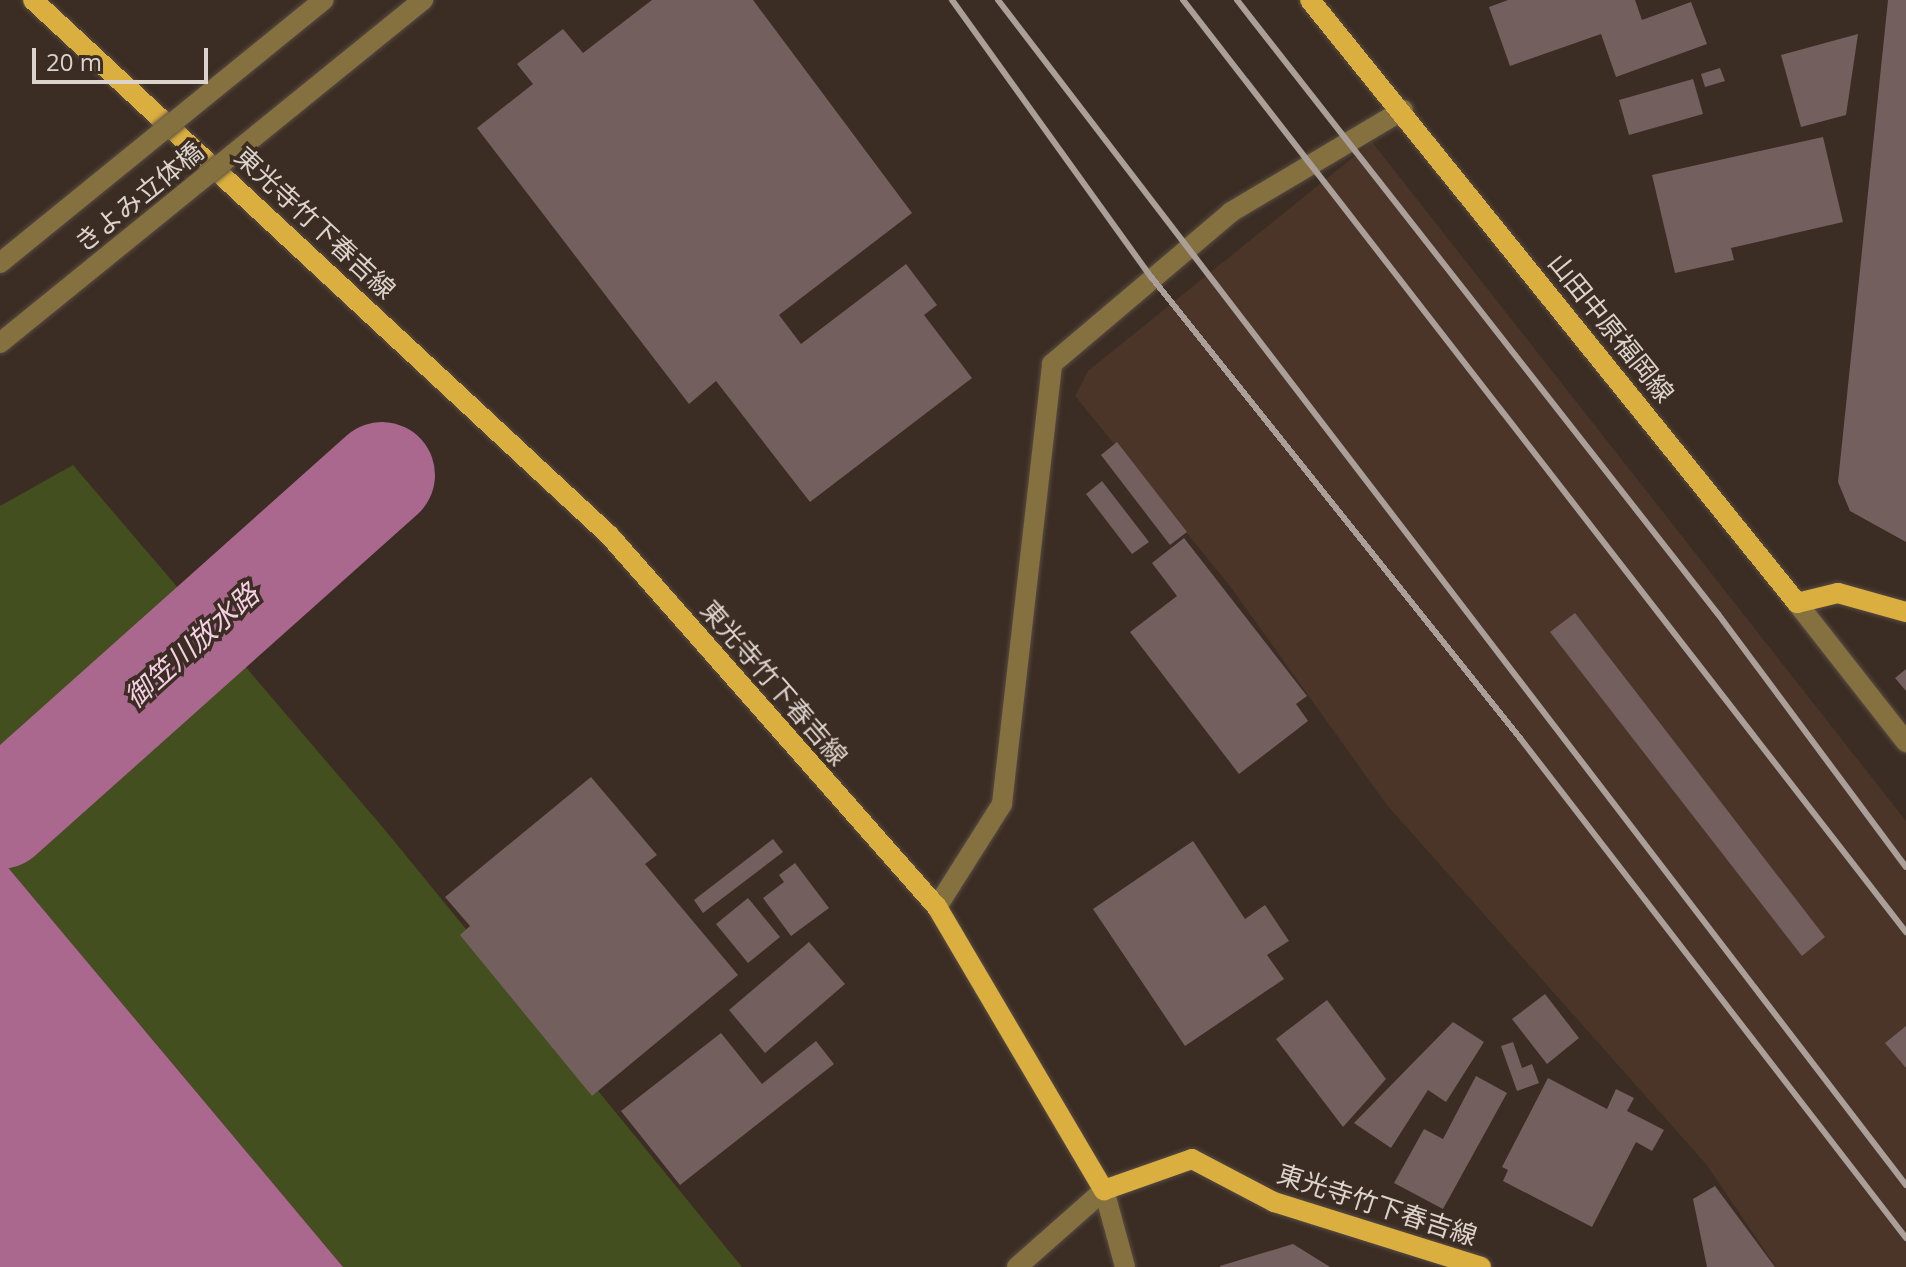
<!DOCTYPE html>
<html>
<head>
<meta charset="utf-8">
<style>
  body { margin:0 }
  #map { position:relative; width:1906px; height:1267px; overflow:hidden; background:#3b2d23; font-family:"Open Sans","Noto Sans JP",sans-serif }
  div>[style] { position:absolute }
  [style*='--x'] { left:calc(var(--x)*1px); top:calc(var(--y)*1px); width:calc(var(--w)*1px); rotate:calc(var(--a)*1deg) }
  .built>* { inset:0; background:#4a3528 }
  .green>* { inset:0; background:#434f1e }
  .water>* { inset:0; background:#ab688f }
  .river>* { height:106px; margin:-53px; padding:0 53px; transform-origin:53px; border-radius:53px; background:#ab688f }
  .building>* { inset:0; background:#745f5f }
  .roads { filter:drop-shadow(0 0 2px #584b42) drop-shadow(0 0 2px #584b42) }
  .minor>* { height:20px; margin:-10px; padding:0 10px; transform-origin:10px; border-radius:10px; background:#857040 }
  .major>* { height:20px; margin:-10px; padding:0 10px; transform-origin:10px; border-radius:10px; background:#daaf3f }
  .rail>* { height:6px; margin:-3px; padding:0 3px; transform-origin:3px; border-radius:3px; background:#aba099 }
  .bridges { filter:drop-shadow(0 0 2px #584b42) drop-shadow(0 0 2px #584b42) }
  .minor-bridge>* { height:20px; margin:-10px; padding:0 10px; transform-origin:10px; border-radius:10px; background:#857040 }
  span { translate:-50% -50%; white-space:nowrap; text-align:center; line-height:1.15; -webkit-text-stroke:7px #3b2d23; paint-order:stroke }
  .street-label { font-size:26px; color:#ddd3cd }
  .water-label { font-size:28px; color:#f5cfe4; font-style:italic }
  .scale { position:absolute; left:32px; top:48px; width:176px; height:36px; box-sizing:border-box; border:4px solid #ddd3cd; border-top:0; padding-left:10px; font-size:24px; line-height:28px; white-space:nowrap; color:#ddd3cd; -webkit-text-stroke:6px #3b2d23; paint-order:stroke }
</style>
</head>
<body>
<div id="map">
  <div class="built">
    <div style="clip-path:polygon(1372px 142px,1906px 821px,1906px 1267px,1776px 1267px,1706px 1164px,1386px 804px,1230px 586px,1075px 396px,1088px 371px)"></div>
  </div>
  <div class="green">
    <div style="clip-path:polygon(73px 465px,385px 830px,742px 1267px,343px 1267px,0 858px,0 506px)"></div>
  </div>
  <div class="water">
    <div style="clip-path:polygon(0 858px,343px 1267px,0 1267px)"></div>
  </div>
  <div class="river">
    <div style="--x:0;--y:816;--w:512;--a:-41.75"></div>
  </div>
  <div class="building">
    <div style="clip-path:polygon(652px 0,753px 0,912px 213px,779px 315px,801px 344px,906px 264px,937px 305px,924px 315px,972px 378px,810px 502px,716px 381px,689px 404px,477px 128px,533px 84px,517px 64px,563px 29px,583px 53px)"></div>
    <div style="clip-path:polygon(1508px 0,1635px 0,1642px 20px,1691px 2px,1707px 44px,1616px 77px,1601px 34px,1510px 66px,1489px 7px)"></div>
    <div style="clip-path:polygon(1888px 0,1906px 0,1906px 542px,1850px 511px,1838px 482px)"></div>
    <div style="clip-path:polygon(1858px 34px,1846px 115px,1801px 127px,1781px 55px)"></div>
    <div style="clip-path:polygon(1720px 68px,1725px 81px,1705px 87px,1701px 74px)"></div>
    <div style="clip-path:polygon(1693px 79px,1703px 114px,1629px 135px,1619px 100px)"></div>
    <div style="clip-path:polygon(1823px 137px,1843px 222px,1731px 248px,1734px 260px,1675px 273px,1652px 175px)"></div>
    <div style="clip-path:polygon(1117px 442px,1187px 532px,1170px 545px,1101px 455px)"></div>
    <div style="clip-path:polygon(1102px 481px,1149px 542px,1132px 554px,1086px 494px)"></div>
    <div style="clip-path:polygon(1184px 538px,1307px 696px,1296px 704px,1308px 721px,1239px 774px,1130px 632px,1177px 596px,1152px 563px)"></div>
    <div style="clip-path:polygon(1575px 613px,1825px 937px,1802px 956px,1550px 632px)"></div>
    <div style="clip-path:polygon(1906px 669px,1906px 691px,1895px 678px)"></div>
    <div style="clip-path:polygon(591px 777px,657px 855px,645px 864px,738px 975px,592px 1096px,460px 935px,470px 926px,445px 897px)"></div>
    <div style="clip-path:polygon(773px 839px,783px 852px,703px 913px,694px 900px)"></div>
    <div style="clip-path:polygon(1193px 841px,1245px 919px,1265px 905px,1289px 941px,1267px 955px,1284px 979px,1185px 1046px,1093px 909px)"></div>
    <div style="clip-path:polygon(795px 863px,829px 908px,791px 936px,763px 898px,784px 882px,779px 875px)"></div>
    <div style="clip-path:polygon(748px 898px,780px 937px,748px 963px,716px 924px)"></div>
    <div style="clip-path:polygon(809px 942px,845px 984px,765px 1053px,729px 1010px)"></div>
    <div style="clip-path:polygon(1545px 994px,1579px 1038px,1547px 1064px,1512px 1019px)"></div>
    <div style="clip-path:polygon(1327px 1000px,1386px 1079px,1343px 1127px,1276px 1039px)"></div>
    <div style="clip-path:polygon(1453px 1022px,1484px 1042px,1446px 1102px,1428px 1090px,1391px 1148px,1354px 1123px)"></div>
    <div style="clip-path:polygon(1906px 1026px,1906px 1068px,1885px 1043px)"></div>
    <div style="clip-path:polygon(721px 1033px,762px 1084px,816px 1041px,834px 1064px,680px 1185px,621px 1111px)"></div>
    <div style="clip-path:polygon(1513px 1042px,1522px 1068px,1532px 1064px,1539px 1083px,1517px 1091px,1501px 1046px)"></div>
    <div style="clip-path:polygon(1476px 1076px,1507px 1093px,1443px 1209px,1394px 1183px,1424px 1129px,1443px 1139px)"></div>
    <div style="clip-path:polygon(1548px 1078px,1607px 1109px,1616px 1089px,1634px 1098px,1627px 1111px,1664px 1130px,1652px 1151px,1636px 1142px,1592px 1227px,1503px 1181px,1508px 1170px,1502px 1167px)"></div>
    <div style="clip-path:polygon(1715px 1186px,1775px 1267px,1707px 1267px,1693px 1199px)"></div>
    <div style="clip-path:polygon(1293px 1244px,1330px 1267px,1220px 1267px,1220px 1266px)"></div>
  </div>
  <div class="roads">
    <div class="minor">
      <div style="--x:1797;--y:603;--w:177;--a:51.9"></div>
      <div style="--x:937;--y:907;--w:122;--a:-57.7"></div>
      <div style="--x:1002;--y:804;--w:443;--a:-83.5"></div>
      <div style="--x:1052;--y:364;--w:235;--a:-40.3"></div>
      <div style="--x:1231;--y:212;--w:200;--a:-30.7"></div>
      <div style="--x:1017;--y:1267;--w:116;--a:-41.5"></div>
      <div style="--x:1104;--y:1190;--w:80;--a:74.7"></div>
    </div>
    <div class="major">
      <div style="--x:33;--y:0;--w:786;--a:42.89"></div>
      <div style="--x:609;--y:535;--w:496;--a:48.6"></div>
      <div style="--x:937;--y:907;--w:329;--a:59.5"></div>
      <div style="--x:1104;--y:1190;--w:93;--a:-19.4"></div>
      <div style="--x:1192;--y:1159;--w:93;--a:27.7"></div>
      <div style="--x:1274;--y:1202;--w:217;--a:17.4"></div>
      <div style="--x:1310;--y:0;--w:775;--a:51.07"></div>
      <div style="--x:1797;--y:603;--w:42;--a:-13.7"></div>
      <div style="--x:1838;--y:593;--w:71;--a:15.6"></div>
    </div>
  </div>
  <div class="rail">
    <div style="--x:952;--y:0;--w:342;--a:54.3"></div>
    <div style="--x:1152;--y:278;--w:589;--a:51.34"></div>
    <div style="--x:1520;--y:738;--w:632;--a:52.33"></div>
    <div style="--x:998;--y:0;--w:1493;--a:52.54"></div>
    <div style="--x:1183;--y:0;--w:1180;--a:52.2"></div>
    <div style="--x:1237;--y:0;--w:780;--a:51.93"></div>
    <div style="--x:1718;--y:614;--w:315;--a:53.4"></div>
  </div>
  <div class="bridges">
    <div class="minor-bridge">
      <div style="--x:0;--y:263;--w:417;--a:-39.1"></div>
      <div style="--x:0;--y:343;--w:545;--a:-39.04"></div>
    </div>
  </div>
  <div class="street-label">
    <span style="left:139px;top:197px;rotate:-39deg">きよみ立体橋</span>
    <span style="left:315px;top:223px;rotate:43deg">東光寺竹下春吉線</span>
    <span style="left:1611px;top:328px;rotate:51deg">山田中原福岡線</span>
    <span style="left:774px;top:683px;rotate:49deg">東光寺竹下春吉線</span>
    <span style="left:1377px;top:1205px;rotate:18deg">東光寺竹下春吉線</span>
  </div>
  <div class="water-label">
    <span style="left:191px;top:645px;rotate:-42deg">御笠川放水路</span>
  </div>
  <div class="scale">20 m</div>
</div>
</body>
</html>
